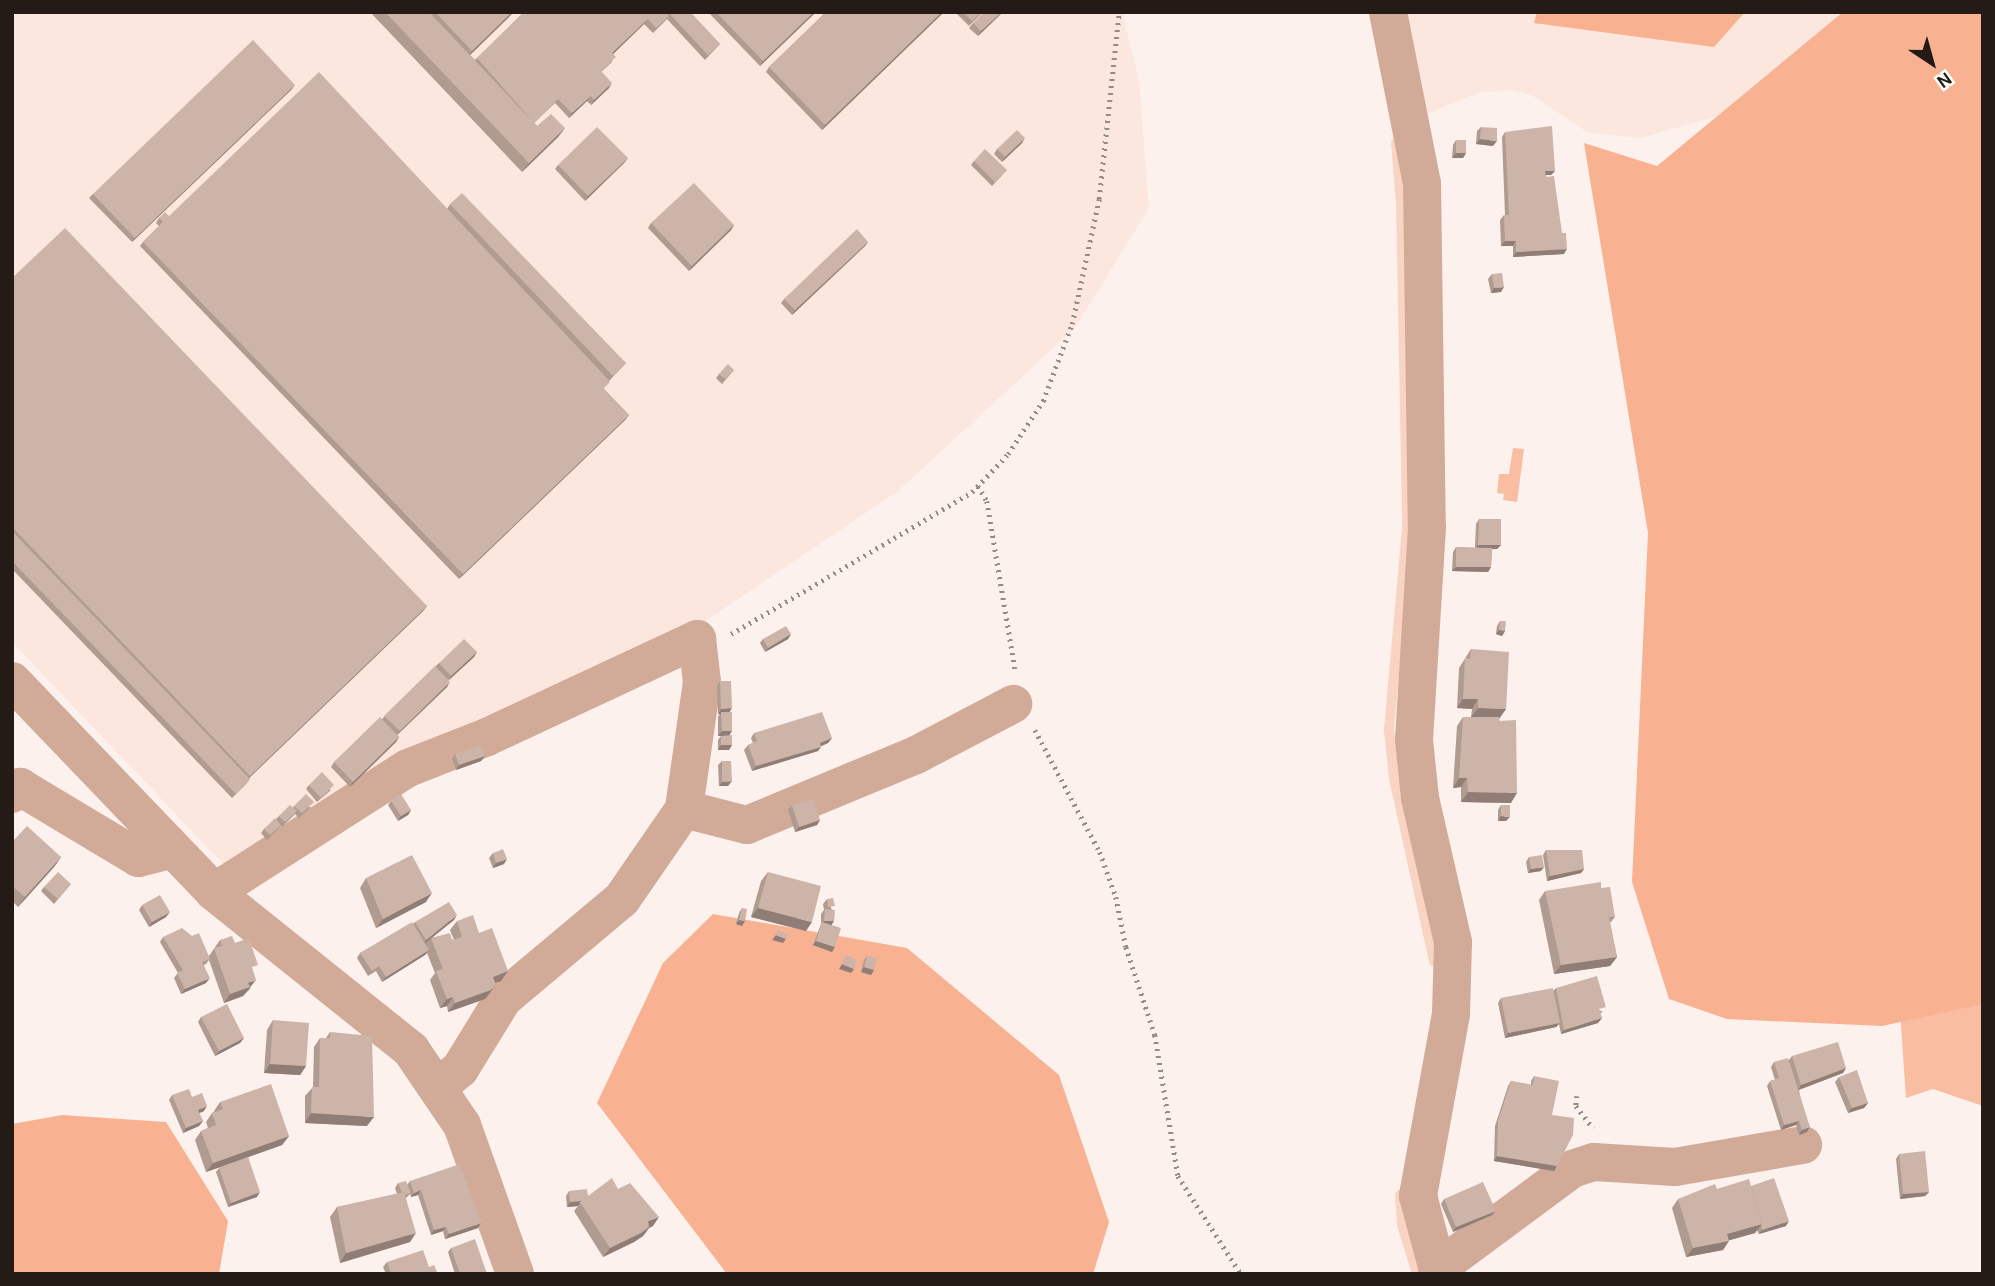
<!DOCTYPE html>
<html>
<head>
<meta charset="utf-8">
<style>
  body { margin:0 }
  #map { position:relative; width:1995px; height:1286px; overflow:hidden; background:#fcf1ed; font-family:Karla,sans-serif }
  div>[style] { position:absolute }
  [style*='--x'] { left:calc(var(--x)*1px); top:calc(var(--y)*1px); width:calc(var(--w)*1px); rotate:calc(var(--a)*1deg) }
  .built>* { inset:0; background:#fce7de }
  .green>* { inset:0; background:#f9bda2 }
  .forest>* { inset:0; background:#f8b191 }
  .stream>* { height:10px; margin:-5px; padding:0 5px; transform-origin:5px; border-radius:5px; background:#f9d4c3 }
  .path>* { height:4.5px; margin-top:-2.25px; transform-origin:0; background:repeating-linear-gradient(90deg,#948a86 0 2px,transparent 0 7px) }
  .minor>* { height:38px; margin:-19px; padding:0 19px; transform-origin:19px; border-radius:19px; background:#d2aa98 }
  .wall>* { inset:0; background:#b09b91 }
  .shaded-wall>* { inset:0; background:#907e76 }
  .building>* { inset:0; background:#cdb4a9 }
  span { translate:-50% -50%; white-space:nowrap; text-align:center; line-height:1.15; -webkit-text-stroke:5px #fff; paint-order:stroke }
  .frame { position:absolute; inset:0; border:14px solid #241b17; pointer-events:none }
  .north { position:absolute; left:1897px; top:28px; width:70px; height:70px; -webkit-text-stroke:5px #fff; paint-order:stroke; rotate:144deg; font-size:19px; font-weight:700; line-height:28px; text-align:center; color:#241b17 }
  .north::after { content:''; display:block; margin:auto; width:24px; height:32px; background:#241b17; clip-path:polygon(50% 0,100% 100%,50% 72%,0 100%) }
</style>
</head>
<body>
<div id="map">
  <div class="built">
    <div style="clip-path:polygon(12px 12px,1122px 12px,1139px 80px,1149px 208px,1075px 328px,898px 491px,704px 622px,406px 751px,227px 868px,12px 642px)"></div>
    <div style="clip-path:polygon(1397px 12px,1933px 12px,1780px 98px,1641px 138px,1587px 132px,1533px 96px,1514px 90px,1481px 92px,1423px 115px)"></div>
  </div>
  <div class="green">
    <div style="clip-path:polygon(1513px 448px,1524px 449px,1517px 502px,1503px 500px,1504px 494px,1497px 493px,1499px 474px,1509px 474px)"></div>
    <div style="clip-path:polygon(1983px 733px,1983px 1106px,1933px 1089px,1906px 1098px,1898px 983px)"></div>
  </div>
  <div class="forest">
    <div style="clip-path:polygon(1537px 12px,1745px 12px,1714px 47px,1534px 23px)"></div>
    <div style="clip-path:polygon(1843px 12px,1983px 12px,1983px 1004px,1882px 1026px,1727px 1019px,1669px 999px,1632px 882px,1648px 533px,1584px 143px,1657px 166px)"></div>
    <div style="clip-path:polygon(713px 914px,907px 948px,1059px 1075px,1109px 1222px,1093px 1274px,727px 1274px,597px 1103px,663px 963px)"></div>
    <div style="clip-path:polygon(62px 1115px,166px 1122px,228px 1221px,219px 1274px,12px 1274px,12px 1124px)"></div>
  </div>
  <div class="stream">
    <div style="--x:1396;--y:143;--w:60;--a:85.2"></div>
    <div style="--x:1401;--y:203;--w:325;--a:88.9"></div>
    <div style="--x:1407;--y:528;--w:203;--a:95.1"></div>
    <div style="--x:1389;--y:730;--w:48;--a:84.1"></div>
    <div style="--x:1394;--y:778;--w:188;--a:77.7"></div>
    <div style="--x:1400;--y:1195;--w:30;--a:86"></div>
    <div style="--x:1402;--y:1225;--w:51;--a:73"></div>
  </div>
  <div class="path">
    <div style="--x:978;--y:486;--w:17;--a:59"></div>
    <div style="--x:987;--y:501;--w:170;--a:80.5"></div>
    <div style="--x:731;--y:634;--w:280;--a:-30.5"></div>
    <div style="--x:972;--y:492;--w:52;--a:-46.5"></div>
    <div style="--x:1008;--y:454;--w:64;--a:-56.6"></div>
    <div style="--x:1043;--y:401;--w:82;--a:-69.4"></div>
    <div style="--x:1072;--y:324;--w:128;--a:-77.8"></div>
    <div style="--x:1099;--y:199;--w:188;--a:-83.9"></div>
    <div style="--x:1035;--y:730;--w:138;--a:62"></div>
    <div style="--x:1100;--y:852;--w:48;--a:70.4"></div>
    <div style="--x:1116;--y:897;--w:51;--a:78.7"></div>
    <div style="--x:1126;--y:947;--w:93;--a:71.8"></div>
    <div style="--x:1155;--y:1035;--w:143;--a:80.7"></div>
    <div style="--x:1178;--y:1176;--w:117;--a:57.3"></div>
    <div style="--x:1577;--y:1096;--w:10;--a:96"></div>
    <div style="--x:1576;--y:1106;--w:28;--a:52"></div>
  </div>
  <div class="minor">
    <div style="--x:1388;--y:12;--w:174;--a:78.8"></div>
    <div style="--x:1422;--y:183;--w:344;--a:89.2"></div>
    <div style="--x:1427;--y:527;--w:213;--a:93.5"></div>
    <div style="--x:1414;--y:740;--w:58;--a:84.1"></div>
    <div style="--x:1420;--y:798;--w:148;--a:77.1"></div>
    <div style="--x:1453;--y:942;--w:72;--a:91.6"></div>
    <div style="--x:1451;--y:1014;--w:185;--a:100.3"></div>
    <div style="--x:1418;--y:1196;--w:81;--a:74.9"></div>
    <div style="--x:12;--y:681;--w:292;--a:46.2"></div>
    <div style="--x:214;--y:892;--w:253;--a:38.7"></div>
    <div style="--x:411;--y:1050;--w:91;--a:55.8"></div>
    <div style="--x:462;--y:1125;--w:158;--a:70.4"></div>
    <div style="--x:12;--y:794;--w:11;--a:-41"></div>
    <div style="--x:20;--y:787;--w:138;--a:31"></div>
    <div style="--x:138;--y:858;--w:36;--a:-14"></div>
    <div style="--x:684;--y:809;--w:65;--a:14.3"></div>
    <div style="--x:747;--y:825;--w:183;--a:-22.5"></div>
    <div style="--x:916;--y:755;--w:110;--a:-27.7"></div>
    <div style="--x:214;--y:892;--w:230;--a:-32.6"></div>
    <div style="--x:408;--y:768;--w:85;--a:-21.4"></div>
    <div style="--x:487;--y:737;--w:232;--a:-25"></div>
    <div style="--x:697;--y:639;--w:43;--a:83.4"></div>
    <div style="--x:702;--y:682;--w:128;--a:98.1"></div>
    <div style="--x:684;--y:809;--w:109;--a:124.6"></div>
    <div style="--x:622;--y:899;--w:155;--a:140"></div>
    <div style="--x:503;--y:999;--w:82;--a:121.6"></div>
    <div style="--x:460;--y:1069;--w:27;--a:141"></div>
    <div style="--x:1437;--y:1269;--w:168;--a:-36.5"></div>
    <div style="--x:1572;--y:1169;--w:23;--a:-18"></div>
    <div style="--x:1594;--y:1162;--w:81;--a:3.5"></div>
    <div style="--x:1675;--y:1167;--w:130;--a:-9.8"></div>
  </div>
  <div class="wall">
    <div style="clip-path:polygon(370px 12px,514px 12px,470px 55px,475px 60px,524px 12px,690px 12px,720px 44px,705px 60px,667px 19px,653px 33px,644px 24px,613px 54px,612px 62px,601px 72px,609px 88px,591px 105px,587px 101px,569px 118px,555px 103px,534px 123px,537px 126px,565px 128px,558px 137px,522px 172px)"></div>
    <div style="clip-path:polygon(708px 12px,816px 12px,760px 66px)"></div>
    <div style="clip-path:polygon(826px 12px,944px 12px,822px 130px,766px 72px,769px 67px)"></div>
    <div style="clip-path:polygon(955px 12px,983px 12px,969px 26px)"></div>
    <div style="clip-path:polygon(1003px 12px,978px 36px,969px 28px,973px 23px)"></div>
    <div style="clip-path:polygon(295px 85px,291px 90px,132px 242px,89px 198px,93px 194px)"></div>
    <div style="clip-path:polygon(1481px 127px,1493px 146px,1476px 144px,1477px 131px)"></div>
    <div style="clip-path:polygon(1505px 132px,1555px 171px,1551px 175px,1546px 175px,1564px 254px,1513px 257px,1513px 246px,1501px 246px,1500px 220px,1504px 215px,1505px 215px,1502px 137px)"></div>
    <div style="clip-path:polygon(1456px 140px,1466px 153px,1463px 158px,1452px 158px,1453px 145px)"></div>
    <div style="clip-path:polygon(1022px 143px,1002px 162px,994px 154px,997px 149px)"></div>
    <div style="clip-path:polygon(628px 158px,624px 163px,585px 201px,555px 169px,558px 165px)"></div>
    <div style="clip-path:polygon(974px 161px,1007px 170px,992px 186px,971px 165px)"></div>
    <div style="clip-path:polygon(450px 204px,626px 363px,609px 381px,496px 261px,604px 389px,629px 415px,625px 420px,459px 579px,140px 246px,143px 242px,159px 226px,156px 223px,159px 218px,169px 216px,447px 209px)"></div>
    <div style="clip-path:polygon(651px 223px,734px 225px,731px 230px,689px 271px,648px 228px)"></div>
    <div style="clip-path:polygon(868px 242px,865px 246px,792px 315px,781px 303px,784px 299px)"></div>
    <div style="clip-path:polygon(1492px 274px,1501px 292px,1491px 293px,1488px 279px)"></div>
    <div style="clip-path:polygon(12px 278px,427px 606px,423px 611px,249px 778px,250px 779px,246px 784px,232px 798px,12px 569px)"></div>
    <div style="clip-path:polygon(734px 370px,722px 384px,716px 378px,719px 374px)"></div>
    <div style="clip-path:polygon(1479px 519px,1501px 545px,1497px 549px,1492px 549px,1491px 567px,1488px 572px,1452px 571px,1453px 552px,1456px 547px,1475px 548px,1476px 524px)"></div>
    <div style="clip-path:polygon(1500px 621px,1505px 631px,1502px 636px,1496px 634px,1497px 626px)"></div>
    <div style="clip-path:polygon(791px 634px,788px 639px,765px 652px,760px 643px,763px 639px)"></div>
    <div style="clip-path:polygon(1471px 649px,1506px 709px,1499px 718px,1511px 803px,1461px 802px,1461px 787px,1453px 788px,1457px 726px,1463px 717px,1471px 717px,1472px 709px,1457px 708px,1459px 668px)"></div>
    <div style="clip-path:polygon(477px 652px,474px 657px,448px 680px,447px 687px,397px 735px,399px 737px,396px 742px,350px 787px,331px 767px,334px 762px,382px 719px,439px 663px)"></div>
    <div style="clip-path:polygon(720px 681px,730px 712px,729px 735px,732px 745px,729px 750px,718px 750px,718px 740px,721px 736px,718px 736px,718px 717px,720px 713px,718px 714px,717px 686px)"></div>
    <div style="clip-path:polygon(754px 733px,832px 738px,828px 743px,821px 746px,818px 751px,752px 771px,744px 750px,748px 745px,753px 743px,751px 738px)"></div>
    <div style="clip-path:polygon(455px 754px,485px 756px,481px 761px,456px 770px,452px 759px)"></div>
    <div style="clip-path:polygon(722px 761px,728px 786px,719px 786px,718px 765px)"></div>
    <div style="clip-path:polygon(309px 785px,331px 790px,317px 802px,306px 789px)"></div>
    <div style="clip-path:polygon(391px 801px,411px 810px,408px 815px,398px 821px,388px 805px)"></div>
    <div style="clip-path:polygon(792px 805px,820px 820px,817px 825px,795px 832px,788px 810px)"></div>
    <div style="clip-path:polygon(1501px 805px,1506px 821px,1498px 821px,1498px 810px)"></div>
    <div style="clip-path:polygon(294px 806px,311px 807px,299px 818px,295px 814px,282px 827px,281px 826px,267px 840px,261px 833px,264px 829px,276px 819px,279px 816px,293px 808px)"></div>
    <div style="clip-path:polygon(12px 842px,61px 857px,54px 867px,18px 907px,12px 901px)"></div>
    <div style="clip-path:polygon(1546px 850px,1584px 869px,1581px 873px,1547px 881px,1543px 855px)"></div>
    <div style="clip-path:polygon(493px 853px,504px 864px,493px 868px,489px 858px)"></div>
    <div style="clip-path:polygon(1529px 857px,1541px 871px,1528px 873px,1526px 862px)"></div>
    <div style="clip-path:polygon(768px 872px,806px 931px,751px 917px,761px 881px)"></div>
    <div style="clip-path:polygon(366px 878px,426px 902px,376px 928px,360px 888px)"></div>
    <div style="clip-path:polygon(71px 884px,54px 904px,41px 891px,44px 887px)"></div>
    <div style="clip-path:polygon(1601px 888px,1615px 917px,1610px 923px,1617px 957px,1610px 966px,1554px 974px,1539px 900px,1545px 891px)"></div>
    <div style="clip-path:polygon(827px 899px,832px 910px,832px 952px,813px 945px,821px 924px,821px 914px,824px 910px,823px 904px)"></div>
    <div style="clip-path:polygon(142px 905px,166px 917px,149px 927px,139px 910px)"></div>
    <div style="clip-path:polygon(742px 908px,742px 926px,736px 924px,739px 913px)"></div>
    <div style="clip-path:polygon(454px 920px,432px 937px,454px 940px,450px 930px,457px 921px,479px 933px,508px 971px,501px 981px,495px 983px,496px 985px,485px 999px,448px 1012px,447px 1006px,440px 1008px,430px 980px,435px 973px,427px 953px,425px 955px,382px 982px,376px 971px,368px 976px,357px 958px,360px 953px,413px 924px,415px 922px)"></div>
    <div style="clip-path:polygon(163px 937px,209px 956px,220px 940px,235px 943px,253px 972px,250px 989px,243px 996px,224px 1003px,209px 960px,206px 964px,204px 965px,206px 983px,181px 994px,174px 978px,178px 973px,160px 942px)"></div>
    <div style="clip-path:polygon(867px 956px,874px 970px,871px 975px,861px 972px,864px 960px)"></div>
    <div style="clip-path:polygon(1556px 988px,1603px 1012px,1600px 1013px,1602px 1018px,1598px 1023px,1561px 1034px,1559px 1024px,1556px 1027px,1505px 1038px,1498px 1003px,1501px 998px,1553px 991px)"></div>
    <div style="clip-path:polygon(201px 1017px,244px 1038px,240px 1043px,215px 1056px,198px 1022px)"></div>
    <div style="clip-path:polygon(273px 1020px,306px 1066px,300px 1075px,264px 1073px,267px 1030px)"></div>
    <div style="clip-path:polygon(330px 1032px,367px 1126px,305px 1123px,305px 1096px,313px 1087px,314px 1047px,320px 1038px,326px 1038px)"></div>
    <div style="clip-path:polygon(1792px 1056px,1846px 1068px,1843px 1073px,1799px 1090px,1807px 1132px,1799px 1135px,1796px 1125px,1781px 1130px,1767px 1086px,1770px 1081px,1775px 1080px,1771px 1067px,1774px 1062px,1789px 1060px)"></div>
    <div style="clip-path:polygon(1534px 1076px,1552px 1115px,1554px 1171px,1494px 1161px,1495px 1126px,1508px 1086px,1511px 1081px,1531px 1085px,1531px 1081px)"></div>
    <div style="clip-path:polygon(1839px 1077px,1868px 1103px,1864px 1108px,1848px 1113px,1835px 1082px)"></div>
    <div style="clip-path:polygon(172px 1095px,192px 1097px,204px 1111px,199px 1113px,203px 1121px,199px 1126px,183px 1133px,169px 1100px)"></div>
    <div style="clip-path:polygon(220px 1102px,289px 1136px,282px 1145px,248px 1157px,257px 1197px,228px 1207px,216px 1172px,219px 1168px,247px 1158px,206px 1172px,195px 1140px,201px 1131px,208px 1128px,206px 1122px,212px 1113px,214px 1112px,214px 1111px)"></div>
    <div style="clip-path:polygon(1899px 1154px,1929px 1192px,1925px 1196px,1900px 1199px,1896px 1159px)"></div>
    <div style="clip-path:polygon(410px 1181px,478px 1228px,445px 1239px,443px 1231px,431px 1235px,418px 1195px,411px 1197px,410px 1194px,406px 1198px,410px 1242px,340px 1263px,330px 1217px,337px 1207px,397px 1194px,395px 1188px,398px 1183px,407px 1185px)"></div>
    <div style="clip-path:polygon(1751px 1186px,1786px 1226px,1759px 1234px,1757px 1230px,1755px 1233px,1729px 1240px,1723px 1250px,1686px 1257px,1672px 1208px,1678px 1199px,1717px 1189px)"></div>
    <div style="clip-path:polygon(618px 1189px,653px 1226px,649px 1228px,643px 1236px,634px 1242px,603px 1257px,574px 1211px,578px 1206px,567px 1207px,566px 1196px,569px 1191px,588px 1196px)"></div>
    <div style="clip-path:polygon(1444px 1199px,1492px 1215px,1453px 1232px,1441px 1204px)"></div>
    <div style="clip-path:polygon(451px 1248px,487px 1274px,455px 1274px,448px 1252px)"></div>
    <div style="clip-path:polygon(387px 1262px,429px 1267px,438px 1274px,386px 1274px,383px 1267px)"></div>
  </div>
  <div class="shaded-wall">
    <div style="clip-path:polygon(512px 12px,514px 12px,469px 56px,472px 51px)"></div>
    <div style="clip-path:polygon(814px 12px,816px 12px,760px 66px,763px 61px)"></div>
    <div style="clip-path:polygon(942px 12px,944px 12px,822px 130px,825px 125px)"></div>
    <div style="clip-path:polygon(1002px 12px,1003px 12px,978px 36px,981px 31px)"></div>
    <div style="clip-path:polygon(648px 19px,644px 24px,609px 58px,612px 53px)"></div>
    <div style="clip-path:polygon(612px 83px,609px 88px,591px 105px,594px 100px)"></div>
    <div style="clip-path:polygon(295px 85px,291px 90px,132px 242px,135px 238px)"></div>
    <div style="clip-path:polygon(591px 96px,587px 101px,569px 118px,572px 113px)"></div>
    <div style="clip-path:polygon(565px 128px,558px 137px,522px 172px,529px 163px)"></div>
    <div style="clip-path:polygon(1025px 138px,1022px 143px,1002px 162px,1005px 157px)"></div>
    <div style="clip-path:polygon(1480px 139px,1497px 141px,1493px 146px,1476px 144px)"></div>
    <div style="clip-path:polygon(1456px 153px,1466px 153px,1463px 158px,1452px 158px)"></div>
    <div style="clip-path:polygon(628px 158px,624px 163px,585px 201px,588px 196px)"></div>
    <div style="clip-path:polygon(1545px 171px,1555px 171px,1551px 175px,1542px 175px)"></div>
    <div style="clip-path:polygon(734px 225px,731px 230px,689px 271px,692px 266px)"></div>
    <div style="clip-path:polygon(1505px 241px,1516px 241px,1513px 246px,1501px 246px)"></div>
    <div style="clip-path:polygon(868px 242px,865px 246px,792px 315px,795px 310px)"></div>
    <div style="clip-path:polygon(1567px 249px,1564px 254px,1513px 257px,1516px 252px)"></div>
    <div style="clip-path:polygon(1504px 287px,1501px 292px,1491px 293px,1494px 288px)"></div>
    <div style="clip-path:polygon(629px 415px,625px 420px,459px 579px,463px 574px)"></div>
    <div style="clip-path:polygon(1478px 545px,1501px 545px,1497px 549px,1475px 550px)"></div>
    <div style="clip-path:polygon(1456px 567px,1491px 567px,1488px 572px,1452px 571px)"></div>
    <div style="clip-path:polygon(427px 606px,423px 611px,247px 780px,250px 776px)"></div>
    <div style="clip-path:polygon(1499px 630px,1505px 631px,1502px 636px,1496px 634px)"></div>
    <div style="clip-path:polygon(791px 634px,788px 639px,765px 652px,768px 648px)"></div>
    <div style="clip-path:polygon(477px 652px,474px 657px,448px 681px,451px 676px)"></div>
    <div style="clip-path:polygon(450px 682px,447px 687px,396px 736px,400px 731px)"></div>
    <div style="clip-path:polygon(1463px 699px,1478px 699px,1472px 709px,1457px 708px)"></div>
    <div style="clip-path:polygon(732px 708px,729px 713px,718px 714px,721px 709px)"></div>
    <div style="clip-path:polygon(1478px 708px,1506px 709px,1499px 719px,1471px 717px)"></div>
    <div style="clip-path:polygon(722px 731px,732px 731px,729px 736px,718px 736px)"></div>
    <div style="clip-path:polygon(399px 737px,396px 742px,350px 787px,353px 782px)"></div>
    <div style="clip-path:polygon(832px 738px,828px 743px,817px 748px,820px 743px)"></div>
    <div style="clip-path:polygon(721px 745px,732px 745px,729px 750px,718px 750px)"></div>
    <div style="clip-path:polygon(821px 747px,818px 751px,752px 771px,756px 766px)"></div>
    <div style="clip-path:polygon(485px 756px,481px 761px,456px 770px,459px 765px)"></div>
    <div style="clip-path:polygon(1459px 778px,1467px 778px,1461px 787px,1453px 788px)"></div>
    <div style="clip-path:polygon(732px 781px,728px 786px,719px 786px,722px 782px)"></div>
    <div style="clip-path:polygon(1468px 792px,1517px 793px,1511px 803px,1461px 802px)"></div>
    <div style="clip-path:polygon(411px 810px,408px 815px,398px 821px,401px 816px)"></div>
    <div style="clip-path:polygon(1501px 816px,1510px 817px,1506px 821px,1498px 821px)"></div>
    <div style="clip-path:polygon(820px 820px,817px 825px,795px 832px,799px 827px)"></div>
    <div style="clip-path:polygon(61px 857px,54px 867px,18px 907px,25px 897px)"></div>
    <div style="clip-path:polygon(507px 859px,504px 864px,493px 868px,496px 863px)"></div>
    <div style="clip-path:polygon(1544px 867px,1541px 871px,1528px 873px,1531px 869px)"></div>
    <div style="clip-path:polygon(1584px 869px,1581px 873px,1547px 881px,1550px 876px)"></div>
    <div style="clip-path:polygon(432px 893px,426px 902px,376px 928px,383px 919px)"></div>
    <div style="clip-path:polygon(758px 908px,812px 922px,806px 931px,751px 917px)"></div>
    <div style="clip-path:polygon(170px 912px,166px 917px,149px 927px,152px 922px)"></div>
    <div style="clip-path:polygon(457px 915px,454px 920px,423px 945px,426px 940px)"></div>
    <div style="clip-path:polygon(739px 920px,745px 921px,742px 926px,736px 924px)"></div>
    <div style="clip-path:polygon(824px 921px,834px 921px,831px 926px,821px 925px)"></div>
    <div style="clip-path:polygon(776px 935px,786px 939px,783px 943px,772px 940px)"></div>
    <div style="clip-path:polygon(816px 941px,835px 947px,832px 952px,813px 945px)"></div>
    <div style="clip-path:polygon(429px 950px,425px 955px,382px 982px,386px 977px)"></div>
    <div style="clip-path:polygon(1617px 957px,1610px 966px,1554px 974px,1561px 965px)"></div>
    <div style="clip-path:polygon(842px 964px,854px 969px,851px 973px,839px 969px)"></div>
    <div style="clip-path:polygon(864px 967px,874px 970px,871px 975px,861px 972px)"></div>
    <div style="clip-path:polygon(508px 971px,501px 981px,486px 986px,493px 977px)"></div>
    <div style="clip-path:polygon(210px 978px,206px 983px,181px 994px,185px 989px)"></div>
    <div style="clip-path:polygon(256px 980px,243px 996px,224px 1003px,230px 994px,248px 983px)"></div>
    <div style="clip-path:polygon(496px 985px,485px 999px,448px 1012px,455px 1003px)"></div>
    <div style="clip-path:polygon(453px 997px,447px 1006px,440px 1008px,447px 999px)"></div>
    <div style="clip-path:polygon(1602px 1018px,1598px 1023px,1561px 1034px,1564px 1030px)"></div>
    <div style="clip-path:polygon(1560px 1023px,1556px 1027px,1505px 1038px,1508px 1033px)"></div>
    <div style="clip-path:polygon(244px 1038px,240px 1043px,215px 1056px,219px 1051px)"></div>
    <div style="clip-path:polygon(270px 1064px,306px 1066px,300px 1075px,264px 1073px)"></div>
    <div style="clip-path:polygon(1846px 1068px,1843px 1073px,1798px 1090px,1801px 1085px)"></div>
    <div style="clip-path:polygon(1868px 1103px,1864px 1108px,1848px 1113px,1852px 1108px)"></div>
    <div style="clip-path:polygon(207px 1106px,204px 1111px,195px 1115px,198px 1110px)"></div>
    <div style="clip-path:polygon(311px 1113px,374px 1117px,367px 1126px,305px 1123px)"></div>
    <div style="clip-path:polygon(203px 1121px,199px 1126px,183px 1133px,186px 1128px)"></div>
    <div style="clip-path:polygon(1799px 1121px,1796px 1125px,1781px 1130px,1784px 1125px)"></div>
    <div style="clip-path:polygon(1810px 1127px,1807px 1132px,1799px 1135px,1802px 1130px)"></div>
    <div style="clip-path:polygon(289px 1136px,282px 1145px,206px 1172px,213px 1163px)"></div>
    <div style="clip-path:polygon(1497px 1156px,1557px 1166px,1554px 1171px,1494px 1161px)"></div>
    <div style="clip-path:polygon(421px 1190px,418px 1195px,411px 1197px,414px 1193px)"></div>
    <div style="clip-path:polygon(260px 1192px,257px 1197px,228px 1207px,231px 1203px)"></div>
    <div style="clip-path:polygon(1929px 1192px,1925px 1196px,1900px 1199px,1903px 1194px)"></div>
    <div style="clip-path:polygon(588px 1200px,580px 1202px,578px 1206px,567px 1207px,570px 1202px)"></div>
    <div style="clip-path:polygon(1496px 1211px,1492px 1215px,1453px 1232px,1456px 1227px)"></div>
    <div style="clip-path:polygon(659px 1217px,653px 1226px,649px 1228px,643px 1236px,634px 1242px,603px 1257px,610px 1248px,648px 1221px)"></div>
    <div style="clip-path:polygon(1789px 1221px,1786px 1226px,1759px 1234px,1762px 1230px)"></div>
    <div style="clip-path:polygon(481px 1223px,478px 1228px,445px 1239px,449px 1234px)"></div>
    <div style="clip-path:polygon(1762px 1224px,1755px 1233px,1727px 1241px,1729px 1241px,1723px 1250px,1686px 1257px,1693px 1248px,1727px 1234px)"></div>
    <div style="clip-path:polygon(446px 1227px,443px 1231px,431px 1235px,434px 1230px)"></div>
    <div style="clip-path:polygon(416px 1233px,410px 1242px,340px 1263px,346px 1253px)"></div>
  </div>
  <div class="building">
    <div style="clip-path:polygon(385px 12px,429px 12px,537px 126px,551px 114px,565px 128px,529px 163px)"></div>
    <div style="clip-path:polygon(435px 12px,512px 12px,472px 51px)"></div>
    <div style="clip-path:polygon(524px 12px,665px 12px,669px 16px,656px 28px,648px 19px,612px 53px,616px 57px,601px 71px,612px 83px,594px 100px,591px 96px,572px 113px,558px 99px,534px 123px,477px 58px)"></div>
    <div style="clip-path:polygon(668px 12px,690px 12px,720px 44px,708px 55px)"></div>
    <div style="clip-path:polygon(716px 12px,814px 12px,763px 61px)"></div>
    <div style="clip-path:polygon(826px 12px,942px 12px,825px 125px,769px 67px)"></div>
    <div style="clip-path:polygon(963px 12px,981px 12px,972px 21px)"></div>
    <div style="clip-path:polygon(984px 12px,1002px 12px,981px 31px,973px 23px)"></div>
    <div style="clip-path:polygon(253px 40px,295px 85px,135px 238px,93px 194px)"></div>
    <div style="clip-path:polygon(319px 72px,610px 382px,603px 389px,629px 415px,463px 574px,143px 242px,163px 222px,159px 218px,165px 212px,169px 216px)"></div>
    <div style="clip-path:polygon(1552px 126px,1555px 171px,1545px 171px,1546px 177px,1554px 176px,1562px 233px,1566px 233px,1567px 249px,1516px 252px,1516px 241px,1505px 241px,1504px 215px,1509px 215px,1505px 132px)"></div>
    <div style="clip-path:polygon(597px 127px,628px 158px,588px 196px,558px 165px)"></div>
    <div style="clip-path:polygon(1481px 127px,1497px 128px,1497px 141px,1480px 139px)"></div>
    <div style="clip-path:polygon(1017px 130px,1025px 138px,1005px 157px,997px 149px)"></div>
    <div style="clip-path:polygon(1456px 140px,1466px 140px,1466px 153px,1456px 153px)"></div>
    <div style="clip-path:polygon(985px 149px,1007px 170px,995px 182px,974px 161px)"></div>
    <div style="clip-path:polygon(694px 183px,734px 225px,692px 266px,651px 223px)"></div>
    <div style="clip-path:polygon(462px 193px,626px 363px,613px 376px,450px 204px)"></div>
    <div style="clip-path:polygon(65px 228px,427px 606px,250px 776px,12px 527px,12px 278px)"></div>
    <div style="clip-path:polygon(857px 229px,868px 242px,795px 310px,784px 299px)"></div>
    <div style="clip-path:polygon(1502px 273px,1504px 287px,1494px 288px,1492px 274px)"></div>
    <div style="clip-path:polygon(728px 364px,734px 370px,725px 379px,719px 374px)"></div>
    <div style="clip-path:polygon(1479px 519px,1501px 519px,1501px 545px,1478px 545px)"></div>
    <div style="clip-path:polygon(12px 531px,250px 779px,236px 794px,12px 561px)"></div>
    <div style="clip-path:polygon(1456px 547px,1492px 548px,1491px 567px,1456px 567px)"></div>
    <div style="clip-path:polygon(1500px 621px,1506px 621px,1505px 631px,1499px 630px)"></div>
    <div style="clip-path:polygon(786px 626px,791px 634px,768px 648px,763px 639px)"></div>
    <div style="clip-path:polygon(464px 639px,477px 652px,451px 676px,439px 663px)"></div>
    <div style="clip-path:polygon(1471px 649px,1509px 652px,1506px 709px,1478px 708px,1478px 699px,1463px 699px,1465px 658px,1470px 659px)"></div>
    <div style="clip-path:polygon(435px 666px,450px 682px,400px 731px,384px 716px)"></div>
    <div style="clip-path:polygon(720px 681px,731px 681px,732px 708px,721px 709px)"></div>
    <div style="clip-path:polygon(721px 712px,732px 712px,732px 731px,722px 731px)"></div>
    <div style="clip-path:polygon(822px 712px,832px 738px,820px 743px,821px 747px,756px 766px,748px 745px,757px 741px,754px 733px)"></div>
    <div style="clip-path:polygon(380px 717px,399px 737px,353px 782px,334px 762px)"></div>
    <div style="clip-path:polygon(1463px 717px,1499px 717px,1499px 721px,1516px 720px,1517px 793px,1468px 792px,1467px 778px,1459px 778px)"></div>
    <div style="clip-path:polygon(732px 735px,732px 745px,721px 745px,721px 736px)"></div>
    <div style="clip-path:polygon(480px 745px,485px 756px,459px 765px,455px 754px)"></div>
    <div style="clip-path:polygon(722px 761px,731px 761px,732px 781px,722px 782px)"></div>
    <div style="clip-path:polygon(322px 772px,334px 785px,321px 798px,309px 785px)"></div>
    <div style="clip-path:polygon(306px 794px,314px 802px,302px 813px,294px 806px)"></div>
    <div style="clip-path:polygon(401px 794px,411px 810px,401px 816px,391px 801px)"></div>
    <div style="clip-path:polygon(814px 799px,820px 820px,799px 827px,792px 805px)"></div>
    <div style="clip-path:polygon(290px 805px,297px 811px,285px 822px,279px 816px)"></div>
    <div style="clip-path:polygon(1501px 805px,1510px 805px,1510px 817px,1501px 816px)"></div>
    <div style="clip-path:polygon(275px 818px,281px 825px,270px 835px,264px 829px)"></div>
    <div style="clip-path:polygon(27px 826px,61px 857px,25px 897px,12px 886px,12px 842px)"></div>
    <div style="clip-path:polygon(503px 849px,507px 859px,496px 863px,493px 853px)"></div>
    <div style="clip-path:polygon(1546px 850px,1582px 850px,1584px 869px,1550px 876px)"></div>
    <div style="clip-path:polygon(412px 855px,432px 893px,383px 919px,366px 878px)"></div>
    <div style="clip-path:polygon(1542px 855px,1544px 867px,1531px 869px,1529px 857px)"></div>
    <div style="clip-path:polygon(58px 872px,71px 884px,58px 899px,44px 887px)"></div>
    <div style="clip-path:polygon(768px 872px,821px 886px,812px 922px,758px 908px)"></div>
    <div style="clip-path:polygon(1601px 882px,1601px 888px,1610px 887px,1615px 917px,1609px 917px,1617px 957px,1561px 965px,1545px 891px)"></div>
    <div style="clip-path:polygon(160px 895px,170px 912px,152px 922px,142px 905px)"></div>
    <div style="clip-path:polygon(833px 898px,835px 906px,828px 907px,827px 899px)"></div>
    <div style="clip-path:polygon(449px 902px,457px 915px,426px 940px,415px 922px)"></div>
    <div style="clip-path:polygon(742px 908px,747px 909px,745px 921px,739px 920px)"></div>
    <div style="clip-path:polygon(825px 909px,835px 910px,834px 921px,824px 921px)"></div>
    <div style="clip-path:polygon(473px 915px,479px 933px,492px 928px,508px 971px,493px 977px,496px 985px,491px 990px,455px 1003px,453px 997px,447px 999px,436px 971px,443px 969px,431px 938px,450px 933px,452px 940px,462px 937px,457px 921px)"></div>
    <div style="clip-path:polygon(412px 922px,429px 950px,386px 977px,379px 966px,372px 971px,360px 953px)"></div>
    <div style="clip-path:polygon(822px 922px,841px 928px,835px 947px,816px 941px)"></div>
    <div style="clip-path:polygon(182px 928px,192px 936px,199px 933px,210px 959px,202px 962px,210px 978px,185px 989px,177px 973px,183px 970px,163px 937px)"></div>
    <div style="clip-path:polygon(777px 930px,788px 934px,786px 939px,776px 935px)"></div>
    <div style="clip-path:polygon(232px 936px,235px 943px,249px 938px,258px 965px,252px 967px,256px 980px,248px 983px,250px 987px,230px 994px,214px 948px,222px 946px,220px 940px)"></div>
    <div style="clip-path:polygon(846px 955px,857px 960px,854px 969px,842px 964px)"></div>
    <div style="clip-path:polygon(867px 956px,877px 958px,874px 970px,864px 967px)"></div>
    <div style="clip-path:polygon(1597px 976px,1606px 1007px,1599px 1009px,1602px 1018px,1564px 1030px,1556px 988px)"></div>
    <div style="clip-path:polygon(1553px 988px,1560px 1023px,1508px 1033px,1501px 998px)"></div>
    <div style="clip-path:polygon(227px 1004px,244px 1038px,219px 1051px,201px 1017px)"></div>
    <div style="clip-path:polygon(273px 1020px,309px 1023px,306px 1066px,270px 1064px)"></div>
    <div style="clip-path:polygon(330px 1032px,372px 1036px,374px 1117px,311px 1113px,312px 1087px,319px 1087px,320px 1038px,330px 1038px)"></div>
    <div style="clip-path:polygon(1838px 1042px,1846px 1068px,1801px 1085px,1792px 1056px)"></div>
    <div style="clip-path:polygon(1788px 1058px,1810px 1127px,1802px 1130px,1799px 1121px,1784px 1125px,1770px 1081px,1779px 1078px,1774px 1062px)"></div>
    <div style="clip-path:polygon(1857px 1070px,1868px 1103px,1852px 1108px,1839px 1077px)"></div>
    <div style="clip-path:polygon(1534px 1076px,1559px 1081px,1552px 1115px,1574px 1118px,1573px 1135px,1557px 1166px,1497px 1156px,1498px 1121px,1511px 1081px,1533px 1085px)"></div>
    <div style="clip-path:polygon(271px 1084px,289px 1136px,213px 1163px,201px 1131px,216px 1125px,212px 1113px,223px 1109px,220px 1102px)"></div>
    <div style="clip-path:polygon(189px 1089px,192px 1097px,202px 1093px,207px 1106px,198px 1110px,203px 1121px,186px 1128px,172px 1095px)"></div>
    <div style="clip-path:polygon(1925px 1151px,1929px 1192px,1903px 1194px,1899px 1154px)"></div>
    <div style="clip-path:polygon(248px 1157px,260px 1192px,231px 1203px,219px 1168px)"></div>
    <div style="clip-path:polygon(460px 1164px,481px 1223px,449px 1234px,446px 1227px,434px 1230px,421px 1190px,414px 1193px,410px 1181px)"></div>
    <div style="clip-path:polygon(612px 1178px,618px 1189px,630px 1183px,659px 1217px,648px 1221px,649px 1227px,641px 1233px,610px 1248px,580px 1202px)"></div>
    <div style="clip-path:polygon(1774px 1178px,1789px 1221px,1762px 1230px,1761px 1225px,1762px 1224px,1751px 1186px)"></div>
    <div style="clip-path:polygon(1749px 1179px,1762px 1224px,1727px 1234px,1729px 1241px,1693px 1248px,1678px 1199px,1715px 1184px,1717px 1189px)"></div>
    <div style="clip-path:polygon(406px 1181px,411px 1193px,405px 1195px,404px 1192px,402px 1193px,398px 1183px)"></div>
    <div style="clip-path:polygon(1483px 1182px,1496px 1211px,1456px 1227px,1444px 1199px)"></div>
    <div style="clip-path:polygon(587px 1189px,588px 1196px,581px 1201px,570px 1202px,569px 1191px)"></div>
    <div style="clip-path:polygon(404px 1192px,416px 1233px,346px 1253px,337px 1207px)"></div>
    <div style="clip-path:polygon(475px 1239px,487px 1274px,460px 1274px,451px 1248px)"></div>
    <div style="clip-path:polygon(423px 1250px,429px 1267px,434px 1265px,438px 1274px,391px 1274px,387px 1262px)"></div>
  </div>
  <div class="frame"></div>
  <div class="north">N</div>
</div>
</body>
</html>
